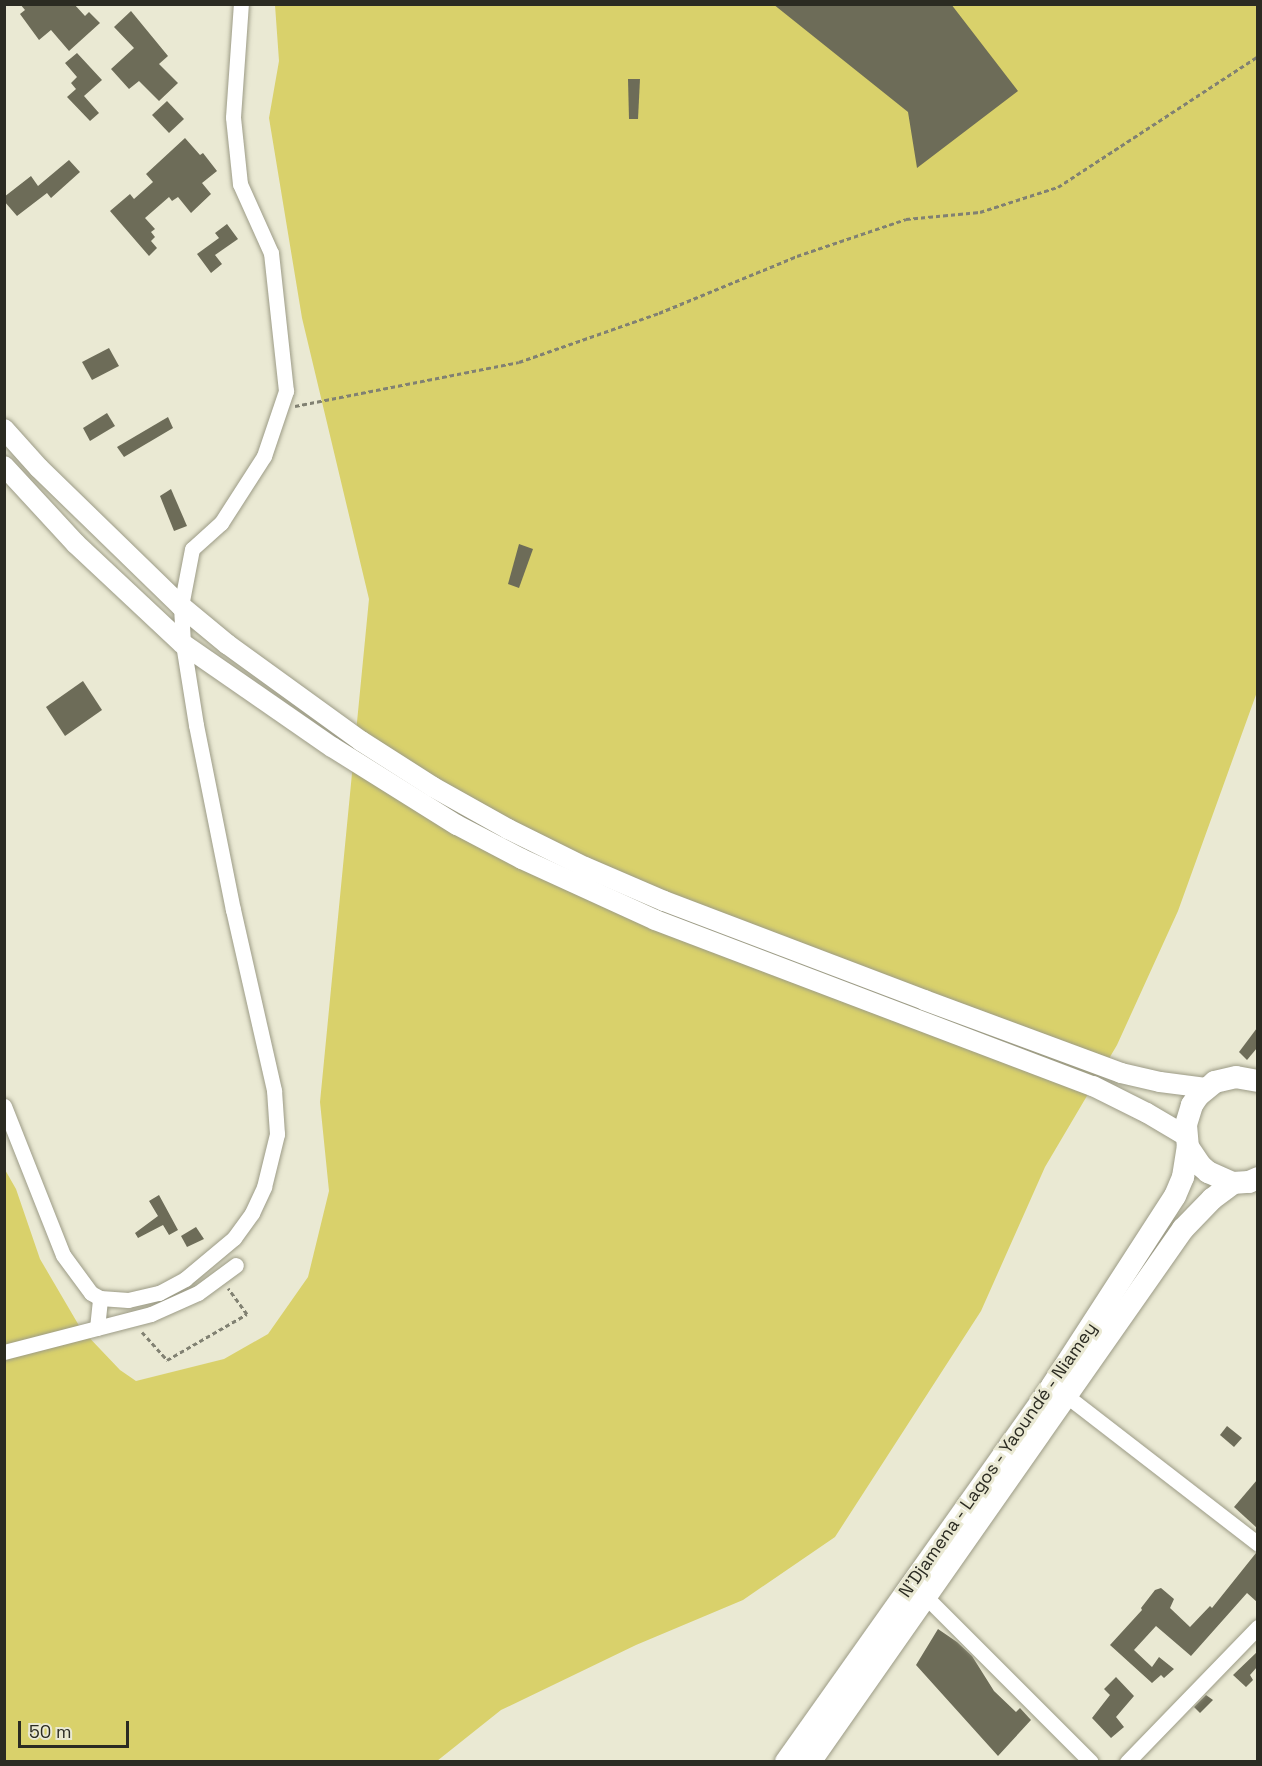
<!DOCTYPE html>
<html>
<head>
<meta charset="utf-8">
<style>
  body { margin:0 }
  #map { position:relative; width:1262px; height:1766px; overflow:hidden; background:#eae9d3; font-family:"Space Grotesk",sans-serif }
  div>[style] { position:absolute }
  [style*='--x'] { left:calc(var(--x)*1px); top:calc(var(--y)*1px); width:calc(var(--w)*1px); rotate:calc(var(--a)*1deg) }
  .water>* { inset:0; background:#d9d16b }
  .building>* { inset:0; background:#6d6c58 }
  .path>* { height:3px; margin-top:-1.5px; transform-origin:0; background:repeating-linear-gradient(90deg,#818172 0 4.5px,transparent 0 7.5px) }
  .roads { filter:drop-shadow(0 0 2px #9c9b86) drop-shadow(0 0 2px #9c9b86) }
  .minor>* { height:15px; margin:-7.5px; padding:0 7.5px; transform-origin:7.5px; border-radius:7.5px; background:#fff }
  .major>* { height:20px; margin:-10px; padding:0 10px; transform-origin:10px; border-radius:10px; background:#fff }
  .highway>* { height:22px; margin:-11px; padding:0 11px; transform-origin:11px; border-radius:11px; background:#fff }
  span { translate:-50% -50%; white-space:nowrap; text-align:center; line-height:1.15; -webkit-text-stroke:6px #eae9d3; paint-order:stroke }
  .street-label { font-size:18px; color:#2b2b22 }
  .frame { position:absolute; inset:0; border:6px solid #2b2b22; pointer-events:none }
  .scale { position:absolute; left:18px; top:1721px; width:111px; height:27px; box-sizing:border-box; border:3px solid #2b2b22; border-top:0; padding-left:8px; font-size:18px; line-height:21px; white-space:nowrap; color:#2b2b22; -webkit-text-stroke:4px #eae9d3; paint-order:stroke }
</style>
</head>
<body>
<div id="map">
  <div class="water">
    <div style="clip-path:polygon(275px 5px,1257px 5px,1257px 692px,1178px 911px,1117px 1045px,1045px 1167px,981px 1311px,835px 1537px,743px 1600px,636px 1645px,501px 1710px,437px 1761px,5px 1761px,4px 1168px,16px 1189px,40px 1259px,81px 1329px,120px 1370px,136px 1381px,224px 1359px,268px 1334px,308px 1277px,329px 1191px,320px 1102px,369px 599px,302px 318px,269px 118px,279px 61px)"></div>
  </div>
  <div class="building">
    <div style="clip-path:polygon(20px 4px,74px 4px,85px 16px,89px 12px,100px 23px,69px 51px,51px 30px,39px 40px,20px 14px,25px 10px)"></div>
    <div style="clip-path:polygon(773px 4px,951px 4px,1018px 91px,917px 168px,908px 112px)"></div>
    <div style="clip-path:polygon(131px 11px,168px 56px,159px 64px,178px 83px,159px 101px,139px 81px,129px 89px,111px 69px,134px 48px,114px 27px)"></div>
    <div style="clip-path:polygon(77px 53px,102px 80px,84px 96px,99px 113px,90px 121px,67px 97px,76px 89px,71px 83px,77px 77px,65px 63px)"></div>
    <div style="clip-path:polygon(628px 79px,640px 79px,638px 119px,629px 119px)"></div>
    <div style="clip-path:polygon(167px 101px,184px 119px,169px 133px,152px 115px)"></div>
    <div style="clip-path:polygon(185px 138px,200px 155px,203px 153px,217px 171px,202px 183px,211px 194px,191px 213px,178px 197px,172px 201px,169px 197px,145px 218px,155px 229px,151px 232px,155px 237px,151px 241px,157px 248px,149px 256px,110px 211px,130px 194px,134px 199px,153px 182px,146px 174px)"></div>
    <div style="clip-path:polygon(69px 160px,80px 172px,51px 198px,47px 193px,17px 216px,4px 201px,4px 197px,31px 176px,38px 186px)"></div>
    <div style="clip-path:polygon(227px 224px,238px 239px,215px 255px,222px 264px,211px 273px,197px 254px,219px 238px,215px 233px)"></div>
    <div style="clip-path:polygon(109px 348px,119px 366px,92px 380px,82px 362px)"></div>
    <div style="clip-path:polygon(107px 413px,115px 426px,90px 441px,83px 428px)"></div>
    <div style="clip-path:polygon(168px 417px,173px 428px,124px 457px,117px 447px)"></div>
    <div style="clip-path:polygon(171px 489px,187px 526px,174px 531px,160px 496px)"></div>
    <div style="clip-path:polygon(519px 544px,533px 549px,519px 588px,508px 584px)"></div>
    <div style="clip-path:polygon(83px 681px,102px 710px,65px 736px,46px 707px)"></div>
    <div style="clip-path:polygon(1257px 1028px,1257px 1048px,1247px 1060px,1239px 1052px)"></div>
    <div style="clip-path:polygon(159px 1195px,178px 1230px,169px 1235px,163px 1225px,138px 1238px,135px 1233px,158px 1216px,149px 1201px)"></div>
    <div style="clip-path:polygon(196px 1227px,204px 1239px,187px 1247px,181px 1236px)"></div>
    <div style="clip-path:polygon(1227px 1426px,1242px 1438px,1234px 1447px,1220px 1435px)"></div>
    <div style="clip-path:polygon(1257px 1480px,1257px 1528px,1234px 1507px)"></div>
    <div style="clip-path:polygon(1256px 1553px,1257px 1602px,1247px 1593px,1191px 1656px,1156px 1626px,1134px 1650px,1152px 1667px,1159px 1657px,1174px 1669px,1164px 1678px,1161px 1675px,1152px 1683px,1110px 1645px,1142px 1610px,1141px 1608px,1155px 1590px,1161px 1588px,1174px 1599px,1170px 1608px,1190px 1627px,1210px 1606px,1212px 1608px)"></div>
    <div style="clip-path:polygon(938px 1629px,957px 1642px,972px 1656px,994px 1691px,1016px 1712px,1020px 1708px,1031px 1720px,998px 1756px,916px 1665px)"></div>
    <div style="clip-path:polygon(1257px 1652px,1257px 1667px,1250px 1675px,1253px 1680px,1246px 1687px,1233px 1675px)"></div>
    <div style="clip-path:polygon(1116px 1677px,1134px 1696px,1116px 1717px,1124px 1727px,1111px 1738px,1092px 1718px,1110px 1695px,1104px 1689px)"></div>
    <div style="clip-path:polygon(1206px 1695px,1213px 1700px,1200px 1713px,1194px 1707px)"></div>
  </div>
  <div class="path">
    <div style="--x:295;--y:406;--w:228;--a:-11.1"></div>
    <div style="--x:519;--y:362;--w:148;--a:-19.3"></div>
    <div style="--x:659;--y:313;--w:149;--a:-22.4"></div>
    <div style="--x:797;--y:256;--w:115;--a:-18.7"></div>
    <div style="--x:906;--y:219;--w:74;--a:-5.4"></div>
    <div style="--x:980;--y:212;--w:82;--a:-17.8"></div>
    <div style="--x:1058;--y:187;--w:239;--a:-33.2"></div>
    <div style="--x:142;--y:1332;--w:38;--a:48"></div>
    <div style="--x:167;--y:1360;--w:92;--a:-29.9"></div>
    <div style="--x:247;--y:1314;--w:32;--a:-126"></div>
  </div>
  <div class="roads">
    <div class="minor">
      <div style="--x:4;--y:1106;--w:160;--a:68.4"></div>
      <div style="--x:63;--y:1255;--w:47;--a:53.6"></div>
      <div style="--x:91;--y:1293;--w:10;--a:29"></div>
      <div style="--x:100;--y:1298;--w:28;--a:4"></div>
      <div style="--x:128;--y:1300;--w:32;--a:-13"></div>
      <div style="--x:159;--y:1293;--w:30;--a:-28"></div>
      <div style="--x:185;--y:1279;--w:64;--a:-39.9"></div>
      <div style="--x:234;--y:1238;--w:31;--a:-54"></div>
      <div style="--x:252;--y:1213;--w:29;--a:-65"></div>
      <div style="--x:264;--y:1187;--w:55;--a:-76.2"></div>
      <div style="--x:277;--y:1134;--w:44;--a:-93.9"></div>
      <div style="--x:274;--y:1090;--w:185;--a:-102.8"></div>
      <div style="--x:233;--y:910;--w:189;--a:-101.3"></div>
      <div style="--x:196;--y:725;--w:82;--a:-99.1"></div>
      <div style="--x:183;--y:644;--w:38;--a:-93"></div>
      <div style="--x:181;--y:606;--w:58;--a:-79.1"></div>
      <div style="--x:192;--y:549;--w:39;--a:-42"></div>
      <div style="--x:221;--y:523;--w:80;--a:-57.3"></div>
      <div style="--x:264;--y:456;--w:69;--a:-71.3"></div>
      <div style="--x:286;--y:391;--w:139;--a:-96.2"></div>
      <div style="--x:271;--y:253;--w:76;--a:-114.2"></div>
      <div style="--x:240;--y:184;--w:67;--a:-96"></div>
      <div style="--x:233;--y:117;--w:113;--a:-86"></div>
      <div style="--x:97;--y:1328;--w:30;--a:-84"></div>
      <div style="--x:4;--y:1352;--w:152;--a:-14.5"></div>
      <div style="--x:151;--y:1314;--w:51;--a:-24.1"></div>
      <div style="--x:198;--y:1293;--w:47;--a:-36.4"></div>
      <div style="--x:1068;--y:1397;--w:240;--a:37.7"></div>
      <div style="--x:926;--y:1597;--w:233;--a:45"></div>
      <div style="--x:1127;--y:1762;--w:188;--a:-45.9"></div>
    </div>
    <div class="major">
      <div style="--x:4;--y:429;--w:52;--a:48.1"></div>
      <div style="--x:39;--y:468;--w:198;--a:44.2"></div>
      <div style="--x:181;--y:606;--w:60;--a:39.6"></div>
      <div style="--x:227;--y:644;--w:165;--a:35.9"></div>
      <div style="--x:361;--y:741;--w:85;--a:32.6"></div>
      <div style="--x:433;--y:787;--w:86;--a:29.2"></div>
      <div style="--x:508;--y:829;--w:86;--a:26.3"></div>
      <div style="--x:585;--y:867;--w:86;--a:23.3"></div>
      <div style="--x:664;--y:901;--w:278;--a:20.8"></div>
      <div style="--x:924;--y:1000;--w:210;--a:20.3"></div>
      <div style="--x:1121;--y:1073;--w:40;--a:13"></div>
      <div style="--x:1160;--y:1082;--w:46;--a:7.4"></div>
      <div style="--x:4;--y:466;--w:106;--a:47.3"></div>
      <div style="--x:76;--y:544;--w:146;--a:43.1"></div>
      <div style="--x:183;--y:644;--w:181;--a:34.7"></div>
      <div style="--x:332;--y:747;--w:147;--a:32"></div>
      <div style="--x:457;--y:825;--w:73;--a:27.6"></div>
      <div style="--x:522;--y:859;--w:146;--a:24.6"></div>
      <div style="--x:655;--y:920;--w:468;--a:20.8"></div>
      <div style="--x:1093;--y:1086;--w:60;--a:26.6"></div>
      <div style="--x:1147;--y:1113;--w:45;--a:30.5"></div>
    </div>
    <div class="highway">
      <div style="--x:1258;--y:1081;--w:22;--a:-170"></div>
      <div style="--x:1236;--y:1077;--w:22;--a:167"></div>
      <div style="--x:1215;--y:1082;--w:22;--a:141"></div>
      <div style="--x:1198;--y:1096;--w:11;--a:124"></div>
      <div style="--x:1192;--y:1105;--w:21;--a:107"></div>
      <div style="--x:1186;--y:1125;--w:22;--a:85"></div>
      <div style="--x:1188;--y:1147;--w:22;--a:56"></div>
      <div style="--x:1200;--y:1165;--w:11;--a:41"></div>
      <div style="--x:1208;--y:1172;--w:27;--a:24"></div>
      <div style="--x:1233;--y:1183;--w:16;--a:-4"></div>
      <div style="--x:1249;--y:1182;--w:10;--a:-24"></div>
      <div style="--x:786;--y:1762;--w:461;--a:-54.7"></div>
      <div style="--x:1052;--y:1386;--w:226;--a:-57.1"></div>
      <div style="--x:1175;--y:1196;--w:21;--a:-67"></div>
      <div style="--x:1183;--y:1177;--w:30;--a:-81"></div>
      <div style="--x:810;--y:1762;--w:651;--a:-55.02"></div>
      <div style="--x:1183;--y:1229;--w:42;--a:-46"></div>
      <div style="--x:1212;--y:1199;--w:26;--a:-37"></div>
    </div>
  </div>
  <div class="street-label">
    <span style="left:998px;top:1460px;rotate:-55deg">N'Djamena - Lagos - Yaoundé - Niamey</span>
  </div>
  <div class="frame"></div>
  <div class="scale">50 m</div>
</div>
</body>
</html>
